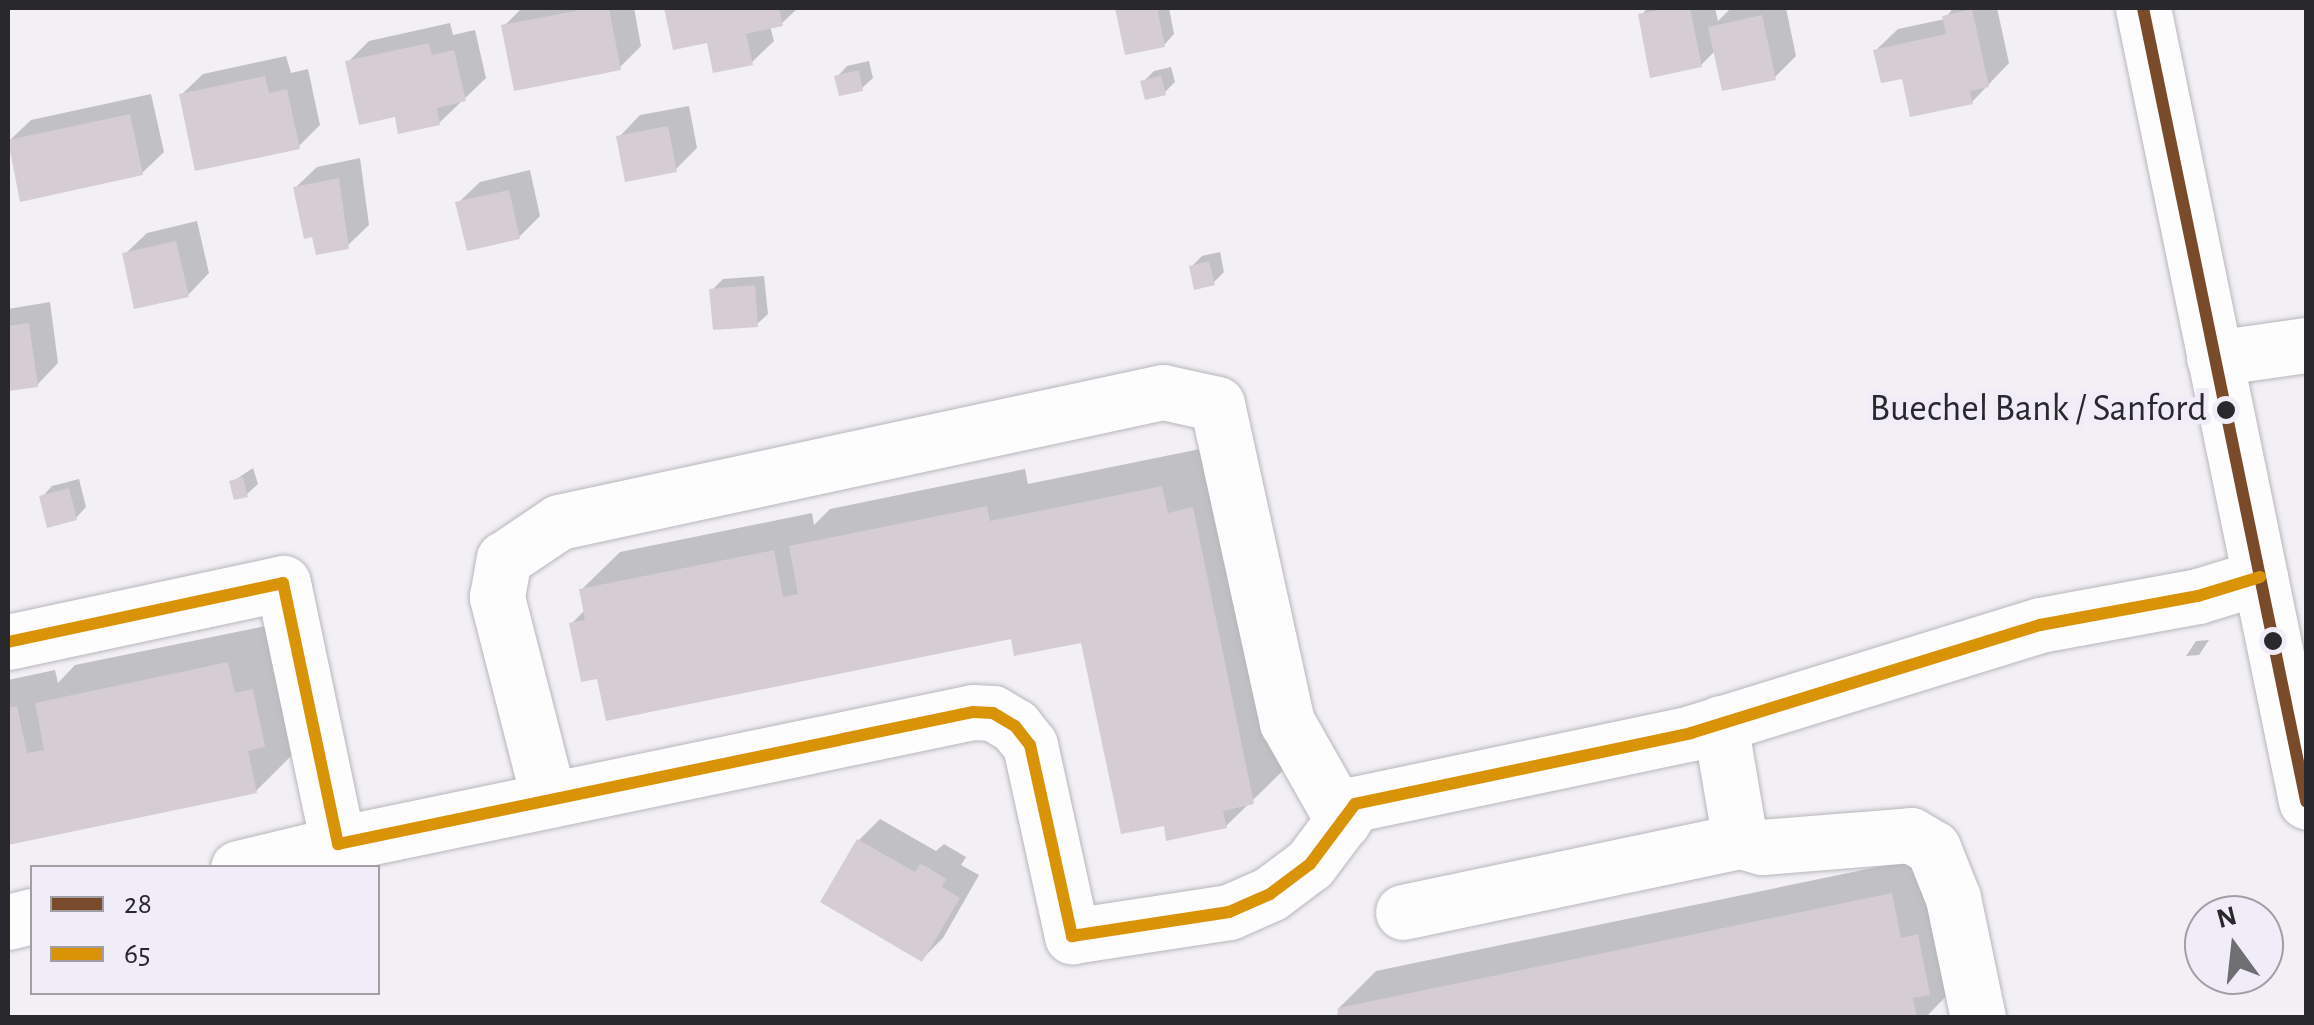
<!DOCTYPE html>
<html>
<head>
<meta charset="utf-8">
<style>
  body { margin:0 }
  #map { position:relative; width:2314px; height:1025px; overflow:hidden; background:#f2f0f5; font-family:"Alegreya Sans",sans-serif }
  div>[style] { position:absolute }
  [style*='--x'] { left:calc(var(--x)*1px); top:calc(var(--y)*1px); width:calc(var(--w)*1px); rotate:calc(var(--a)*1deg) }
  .shadow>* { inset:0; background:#0003 }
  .building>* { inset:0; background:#d5cdd1 }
  .roads { filter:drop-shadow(0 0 2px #b8b6bb) drop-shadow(0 0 2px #b8b6bb) }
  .minor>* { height:55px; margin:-27.5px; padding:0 27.5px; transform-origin:27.5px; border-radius:27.5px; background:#fdfdfe }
  .bus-1>* { height:12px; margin:-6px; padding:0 6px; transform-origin:6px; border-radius:6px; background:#7a4b2a }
  .bus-2>* { height:12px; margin:-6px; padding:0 6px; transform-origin:6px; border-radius:6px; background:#d89307 }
  .dots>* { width:28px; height:28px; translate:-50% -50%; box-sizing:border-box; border:5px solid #f1edf8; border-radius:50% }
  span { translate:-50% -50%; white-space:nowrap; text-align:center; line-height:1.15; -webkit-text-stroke:10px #f1edf8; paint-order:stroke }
  .bus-label { font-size:38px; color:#29282c }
  .right { translate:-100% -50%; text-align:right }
  .frame { position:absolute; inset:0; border:10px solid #29282c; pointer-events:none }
  .legend { position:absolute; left:30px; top:865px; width:350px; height:130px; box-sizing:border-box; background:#f1edf8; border:2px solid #a19ea6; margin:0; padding:12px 18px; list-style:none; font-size:30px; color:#29282c }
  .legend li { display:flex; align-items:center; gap:20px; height:50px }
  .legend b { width:50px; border:2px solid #a19ea6 }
  .north { position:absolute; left:2184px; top:895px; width:100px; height:100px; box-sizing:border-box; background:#f1edf8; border:2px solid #a19ea6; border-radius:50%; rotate:345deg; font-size:28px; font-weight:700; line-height:40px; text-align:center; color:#29282c }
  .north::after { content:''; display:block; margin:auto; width:35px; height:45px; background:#6f6e72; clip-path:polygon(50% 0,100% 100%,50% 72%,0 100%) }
</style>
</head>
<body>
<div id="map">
  <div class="shadow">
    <div style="clip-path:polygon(522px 8px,634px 8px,641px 46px,619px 68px,504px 26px)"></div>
    <div style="clip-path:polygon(667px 8px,798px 8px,781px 24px,770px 26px,774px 41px,752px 62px,709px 40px,675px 47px)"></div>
    <div style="clip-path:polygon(1118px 8px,1169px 8px,1174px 34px,1164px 45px,1127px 52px)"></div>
    <div style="clip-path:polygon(1648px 8px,1715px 8px,1718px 21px,1731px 8px,1786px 8px,1796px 56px,1775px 77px,1716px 50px,1701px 65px,1641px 15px)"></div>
    <div style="clip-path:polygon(1953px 8px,1997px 8px,2009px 63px,1972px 102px,1904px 76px,1876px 50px,1898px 29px,1945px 19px)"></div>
    <div style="clip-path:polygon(450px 23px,453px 35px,475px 30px,486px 78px,439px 123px,397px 114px,348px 62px,369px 41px)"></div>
    <div style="clip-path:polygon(286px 56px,291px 73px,308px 69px,320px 125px,298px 147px,181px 95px,203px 74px)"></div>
    <div style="clip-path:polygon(869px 61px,873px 78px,862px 88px,837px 77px,847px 66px)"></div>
    <div style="clip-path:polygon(1171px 67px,1175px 82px,1164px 93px,1143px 82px,1154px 71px)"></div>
    <div style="clip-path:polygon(151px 94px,164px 152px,142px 173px,9px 141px,31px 120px)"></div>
    <div style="clip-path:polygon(689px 106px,697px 148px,676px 169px,619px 137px,640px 115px)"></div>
    <div style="clip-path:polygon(360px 158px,369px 225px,347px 246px,295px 188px,317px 167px)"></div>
    <div style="clip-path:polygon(530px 170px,540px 216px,519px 237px,458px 203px,480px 182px)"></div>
    <div style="clip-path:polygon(197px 221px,209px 273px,188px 295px,125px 254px,147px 233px)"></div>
    <div style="clip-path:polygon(1220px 252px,1224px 272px,1213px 283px,1191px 267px,1202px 256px)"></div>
    <div style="clip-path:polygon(764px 276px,768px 314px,757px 324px,712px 290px,723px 279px)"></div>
    <div style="clip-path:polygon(50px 302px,58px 363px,37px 385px,8px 389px,8px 309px)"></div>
    <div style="clip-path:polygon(1200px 449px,1291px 763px,1226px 826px,1166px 823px,1083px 640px,1013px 636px,599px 676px,571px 624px,585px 610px,581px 590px,620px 552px,812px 513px,814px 525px,830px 509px,1025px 469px,1028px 484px)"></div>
    <div style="clip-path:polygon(253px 468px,258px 484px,247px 494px,232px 482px)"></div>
    <div style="clip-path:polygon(79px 479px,86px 507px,76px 518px,42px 497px,52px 486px)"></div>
    <div style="clip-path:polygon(266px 626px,294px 753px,256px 791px,8px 842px,8px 680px,55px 670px,58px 683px,75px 665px)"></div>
    <div style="clip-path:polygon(2209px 640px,2199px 655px,2186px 656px,2196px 641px)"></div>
    <div style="clip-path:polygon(880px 819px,936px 851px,944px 844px,949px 847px,966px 857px,961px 865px,979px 875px,943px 938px,922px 959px,859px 840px)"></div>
    <div style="clip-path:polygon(1930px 856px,1956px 986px,1925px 1018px,1340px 1018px,1338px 1009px,1376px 971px)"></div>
  </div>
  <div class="building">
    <div style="clip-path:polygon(591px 8px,609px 8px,621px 70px,514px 91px,501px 25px)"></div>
    <div style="clip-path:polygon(664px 8px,779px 8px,783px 26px,746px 34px,753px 65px,713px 73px,707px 43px,673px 50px)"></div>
    <div style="clip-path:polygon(1115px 8px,1157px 8px,1165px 47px,1125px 55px)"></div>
    <div style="clip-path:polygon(1671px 8px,1690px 8px,1702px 67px,1650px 78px,1638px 14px)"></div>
    <div style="clip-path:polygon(1972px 9px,1989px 87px,1970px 91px,1973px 104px,1910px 117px,1902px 79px,1881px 83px,1873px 50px,1946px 34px,1942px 16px)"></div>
    <div style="clip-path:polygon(1762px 15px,1776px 80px,1722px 91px,1708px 27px)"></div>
    <div style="clip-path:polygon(429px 43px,432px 55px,454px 50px,466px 101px,437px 108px,440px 125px,398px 134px,395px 117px,359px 125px,345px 61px)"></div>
    <div style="clip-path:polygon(859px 70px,863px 91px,839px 96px,834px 76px)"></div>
    <div style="clip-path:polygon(265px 76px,269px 93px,287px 89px,300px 149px,195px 171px,179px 94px)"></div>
    <div style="clip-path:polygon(1161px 76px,1166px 95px,1145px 100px,1140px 81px)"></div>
    <div style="clip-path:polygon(130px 114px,143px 175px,20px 202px,8px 140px)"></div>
    <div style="clip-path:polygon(668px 126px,677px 172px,625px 182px,616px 136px)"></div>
    <div style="clip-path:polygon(339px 178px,349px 249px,316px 255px,312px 237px,304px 239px,293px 187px)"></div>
    <div style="clip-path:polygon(509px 190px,520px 239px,467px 251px,455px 202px)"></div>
    <div style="clip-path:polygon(176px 241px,189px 297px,134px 309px,122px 253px)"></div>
    <div style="clip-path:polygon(1209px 261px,1215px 285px,1194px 290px,1189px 266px)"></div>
    <div style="clip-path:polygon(755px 285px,758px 327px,713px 330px,709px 289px)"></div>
    <div style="clip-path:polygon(29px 323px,38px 387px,8px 391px,8px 326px)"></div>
    <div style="clip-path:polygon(243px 477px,248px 497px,234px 500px,229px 481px)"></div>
    <div style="clip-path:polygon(1162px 486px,1168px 513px,1193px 507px,1254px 804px,1223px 811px,1227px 828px,1166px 841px,1164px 826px,1121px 834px,1081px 643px,1014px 656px,1011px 639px,606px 721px,597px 679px,581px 682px,569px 623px,585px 620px,579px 589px,774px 550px,783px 597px,798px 594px,789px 546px,987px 506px,990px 521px)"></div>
    <div style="clip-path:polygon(69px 488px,77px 520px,47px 528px,39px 496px)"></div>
    <div style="clip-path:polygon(228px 662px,235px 693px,253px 689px,265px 747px,248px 751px,257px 793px,8px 845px,8px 708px,17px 706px,27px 753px,44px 750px,35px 703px)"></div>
    <div style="clip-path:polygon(857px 839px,915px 872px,920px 864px,927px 867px,946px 879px,942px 887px,960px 898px,922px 962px,820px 902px)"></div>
    <div style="clip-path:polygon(1892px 893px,1901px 938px,1918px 934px,1930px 995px,1913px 998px,1917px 1018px,1337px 1018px,1338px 1008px)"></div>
  </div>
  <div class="roads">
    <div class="minor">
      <div style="--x:2143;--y:8;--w:810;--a:78.38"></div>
      <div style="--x:2214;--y:358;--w:93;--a:-8"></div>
      <div style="--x:8;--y:642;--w:281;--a:-12.1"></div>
      <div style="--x:283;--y:583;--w:267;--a:78.1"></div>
      <div style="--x:338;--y:844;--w:649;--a:-11.74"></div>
      <div style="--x:973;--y:712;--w:20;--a:3"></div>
      <div style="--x:993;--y:713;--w:26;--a:31"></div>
      <div style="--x:1015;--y:726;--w:24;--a:52"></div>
      <div style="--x:1030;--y:745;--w:196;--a:77.6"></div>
      <div style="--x:1072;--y:936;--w:159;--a:-8.7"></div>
      <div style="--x:1229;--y:912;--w:45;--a:-23.7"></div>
      <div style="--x:1270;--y:894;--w:50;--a:-36.9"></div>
      <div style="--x:1310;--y:864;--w:75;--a:-53.1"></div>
      <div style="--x:1355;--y:804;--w:343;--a:-11.9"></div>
      <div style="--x:1691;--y:733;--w:365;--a:-17.2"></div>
      <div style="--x:2040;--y:625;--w:161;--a:-10.4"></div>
      <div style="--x:2198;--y:596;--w:65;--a:-17"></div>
      <div style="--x:1720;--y:723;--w:120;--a:80.4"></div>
      <div style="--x:1740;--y:841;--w:23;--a:15"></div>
      <div style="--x:1762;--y:847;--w:149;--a:-4.6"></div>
      <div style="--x:1911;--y:835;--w:26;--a:31"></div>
      <div style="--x:1933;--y:848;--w:54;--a:68.2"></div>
      <div style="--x:1953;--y:898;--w:123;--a:78.2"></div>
      <div style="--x:549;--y:800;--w:210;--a:-104.4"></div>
      <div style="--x:497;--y:597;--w:39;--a:-80"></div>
      <div style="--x:504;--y:559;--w:66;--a:-33.9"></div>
      <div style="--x:559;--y:522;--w:618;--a:-12.15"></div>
      <div style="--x:1163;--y:392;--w:55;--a:12.5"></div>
      <div style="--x:1217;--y:404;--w:326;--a:77.6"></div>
      <div style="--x:1287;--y:722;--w:114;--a:60.5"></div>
      <div style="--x:238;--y:868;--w:103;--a:-13.5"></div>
      <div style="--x:1403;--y:912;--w:344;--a:-11.9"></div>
      <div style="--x:8;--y:922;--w:25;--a:-14"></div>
    </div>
  </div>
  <div class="bus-1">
    <div style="--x:2143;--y:8;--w:810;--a:78.38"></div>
  </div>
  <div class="bus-2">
    <div style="--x:8;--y:642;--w:281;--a:-12.1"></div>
    <div style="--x:283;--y:583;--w:267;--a:78.1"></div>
    <div style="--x:338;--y:844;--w:649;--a:-11.74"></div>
    <div style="--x:973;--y:712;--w:20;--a:3"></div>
    <div style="--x:993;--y:713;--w:26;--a:31"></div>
    <div style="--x:1015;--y:726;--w:24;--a:52"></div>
    <div style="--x:1030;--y:745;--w:196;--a:77.6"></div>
    <div style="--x:1072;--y:936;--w:159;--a:-8.7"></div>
    <div style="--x:1229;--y:912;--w:45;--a:-23.7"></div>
    <div style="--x:1270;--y:894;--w:50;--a:-36.9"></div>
    <div style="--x:1310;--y:864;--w:75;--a:-53.1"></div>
    <div style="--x:1355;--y:804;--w:343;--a:-11.9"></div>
    <div style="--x:1691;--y:733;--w:365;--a:-17.2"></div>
    <div style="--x:2040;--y:625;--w:161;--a:-10.4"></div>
    <div style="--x:2198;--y:596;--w:65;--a:-17"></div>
  </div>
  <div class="dots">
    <div style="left:2226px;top:410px;background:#29282c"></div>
    <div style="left:2273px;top:641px;background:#29282c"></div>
  </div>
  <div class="bus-label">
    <span class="right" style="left:2207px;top:410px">Buechel Bank / Sanford</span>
  </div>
  <div class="frame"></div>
  <ul class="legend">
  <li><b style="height:12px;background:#7a4b2a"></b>28</li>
  <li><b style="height:12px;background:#d89307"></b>65</li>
  </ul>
  <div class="north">N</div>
</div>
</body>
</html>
